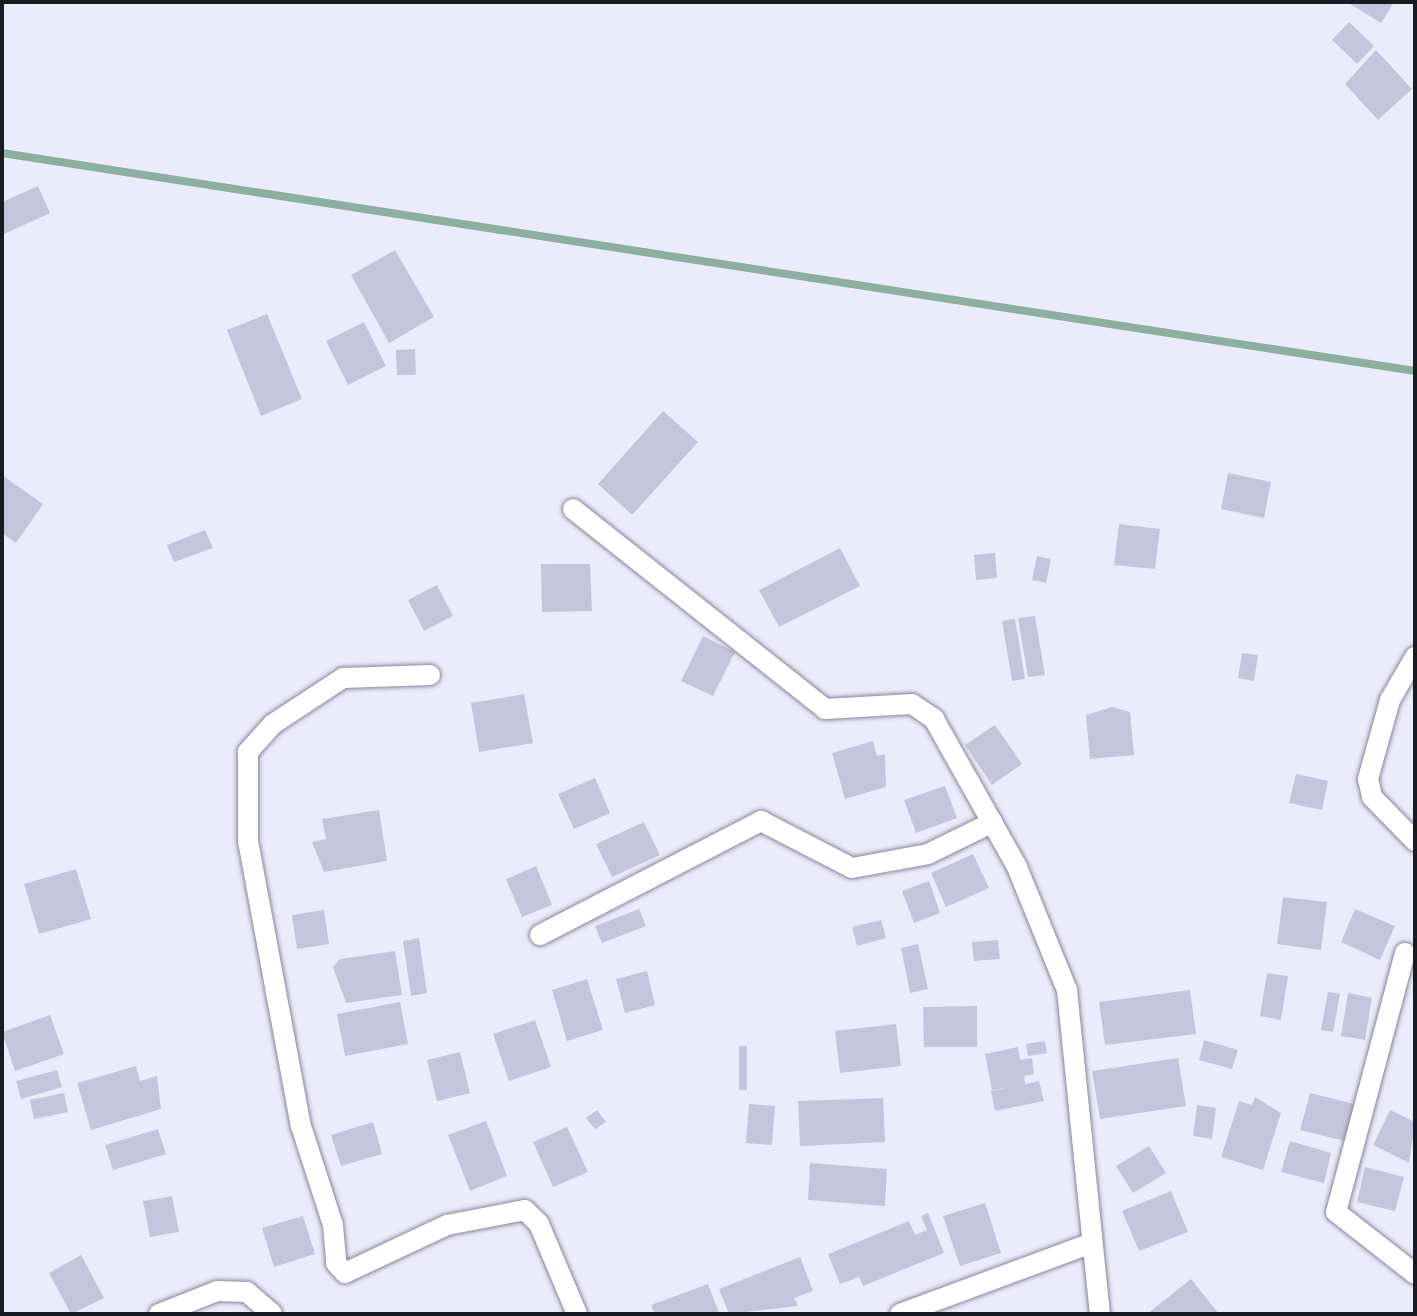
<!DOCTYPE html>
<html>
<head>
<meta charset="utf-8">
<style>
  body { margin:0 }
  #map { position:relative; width:1417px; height:1316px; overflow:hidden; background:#ecebfb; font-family:"Work Sans",sans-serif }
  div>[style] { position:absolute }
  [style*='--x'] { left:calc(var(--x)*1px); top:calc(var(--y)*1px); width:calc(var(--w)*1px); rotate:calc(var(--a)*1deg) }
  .stream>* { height:8px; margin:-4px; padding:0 4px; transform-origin:4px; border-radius:4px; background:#8cb09f }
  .building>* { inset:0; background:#c5c4dd }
  .roads { filter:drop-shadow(0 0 2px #87869d) drop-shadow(0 0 2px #87869d) }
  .minor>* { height:20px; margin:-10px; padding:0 10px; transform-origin:10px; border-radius:10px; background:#fff }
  span { translate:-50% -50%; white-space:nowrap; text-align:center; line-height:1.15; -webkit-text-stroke:6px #fff; paint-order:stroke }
  .frame { position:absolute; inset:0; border:4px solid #1a1a23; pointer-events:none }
</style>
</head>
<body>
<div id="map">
  <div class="stream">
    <div style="--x:2;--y:153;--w:1430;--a:8.77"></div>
  </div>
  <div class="building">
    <div style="clip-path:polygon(1347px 2px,1394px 2px,1381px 23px)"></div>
    <div style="clip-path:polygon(1349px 22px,1374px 46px,1357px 64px,1332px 40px)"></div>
    <div style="clip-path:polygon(1376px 50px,1412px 89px,1378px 120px,1345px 84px)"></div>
    <div style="clip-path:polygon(38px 186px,50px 213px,2px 235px,2px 202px)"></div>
    <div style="clip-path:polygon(395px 250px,434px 317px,389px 343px,351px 275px)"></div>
    <div style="clip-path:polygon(267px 314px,302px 399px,261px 416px,227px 330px)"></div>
    <div style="clip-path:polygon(364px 322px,386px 366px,348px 385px,326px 341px)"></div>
    <div style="clip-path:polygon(415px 349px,416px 375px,397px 375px,396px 350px)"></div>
    <div style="clip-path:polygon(663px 411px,698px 442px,632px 515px,598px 484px)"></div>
    <div style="clip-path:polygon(1228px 473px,1271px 482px,1264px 518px,1221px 509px)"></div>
    <div style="clip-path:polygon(2px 475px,43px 504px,16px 543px,2px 533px)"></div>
    <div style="clip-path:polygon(1119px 524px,1160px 529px,1155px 569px,1114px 565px)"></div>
    <div style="clip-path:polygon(205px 530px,213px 548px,174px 562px,167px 545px)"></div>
    <div style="clip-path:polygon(840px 548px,860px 586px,779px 627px,759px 590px)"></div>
    <div style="clip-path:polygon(995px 553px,997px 578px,976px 580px,974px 555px)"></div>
    <div style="clip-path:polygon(1037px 556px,1051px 559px,1046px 583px,1032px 580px)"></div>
    <div style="clip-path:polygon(541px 564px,590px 564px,592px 611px,542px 612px)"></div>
    <div style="clip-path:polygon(437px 585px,453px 616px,424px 631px,408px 600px)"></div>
    <div style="clip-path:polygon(1035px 616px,1045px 675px,1028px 677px,1018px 618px)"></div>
    <div style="clip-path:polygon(1015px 619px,1025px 679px,1012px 681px,1002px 621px)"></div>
    <div style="clip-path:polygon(703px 636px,735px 652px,713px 696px,681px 681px)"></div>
    <div style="clip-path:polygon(1242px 653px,1258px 655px,1254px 681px,1238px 678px)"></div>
    <div style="clip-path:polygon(524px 694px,533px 743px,479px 752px,471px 703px)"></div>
    <div style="clip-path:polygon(1112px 707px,1130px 712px,1134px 755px,1090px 759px,1086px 715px)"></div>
    <div style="clip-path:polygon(995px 725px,1022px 764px,992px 785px,965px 745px)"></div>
    <div style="clip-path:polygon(873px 741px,877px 756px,885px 754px,886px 787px,845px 799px,832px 753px)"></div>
    <div style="clip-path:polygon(1296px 774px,1328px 781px,1322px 810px,1289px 803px)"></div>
    <div style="clip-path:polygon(595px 778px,610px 813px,574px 829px,558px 794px)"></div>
    <div style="clip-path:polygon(945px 786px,957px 818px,916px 833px,904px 800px)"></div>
    <div style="clip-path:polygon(379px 810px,387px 861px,324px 872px,312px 842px,326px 839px,322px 819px)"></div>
    <div style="clip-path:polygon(644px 822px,660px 855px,612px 877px,596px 844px)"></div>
    <div style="clip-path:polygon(973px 854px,989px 888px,946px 907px,931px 873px)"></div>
    <div style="clip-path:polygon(536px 866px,552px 905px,522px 917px,506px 879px)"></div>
    <div style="clip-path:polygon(76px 869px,91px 919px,39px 934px,24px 884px)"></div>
    <div style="clip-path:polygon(929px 881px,940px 913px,914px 923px,902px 891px)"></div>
    <div style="clip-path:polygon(1283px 897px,1327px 902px,1321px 950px,1277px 944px)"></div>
    <div style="clip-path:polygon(639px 909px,646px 926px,602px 943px,595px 926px)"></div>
    <div style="clip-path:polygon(1355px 909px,1395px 926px,1380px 960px,1341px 942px)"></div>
    <div style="clip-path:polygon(324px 910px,329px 944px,297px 949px,292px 915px)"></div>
    <div style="clip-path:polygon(881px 920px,886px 938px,857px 946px,852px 927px)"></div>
    <div style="clip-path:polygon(419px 938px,427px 993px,411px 996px,403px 941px)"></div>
    <div style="clip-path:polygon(998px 940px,1000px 959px,974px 961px,972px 942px)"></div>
    <div style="clip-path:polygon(918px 944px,928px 989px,910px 993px,901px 948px)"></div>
    <div style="clip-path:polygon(395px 951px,402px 995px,346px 1003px,333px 967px,340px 959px)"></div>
    <div style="clip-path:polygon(647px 971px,655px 1005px,625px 1013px,616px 979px)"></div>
    <div style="clip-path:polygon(1267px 973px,1288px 976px,1281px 1020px,1260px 1016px)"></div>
    <div style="clip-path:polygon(587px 979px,603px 1030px,567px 1041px,552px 990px)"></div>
    <div style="clip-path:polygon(1190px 990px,1196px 1034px,1105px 1045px,1099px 1002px)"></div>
    <div style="clip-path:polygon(1328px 992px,1340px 994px,1333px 1032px,1321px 1030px)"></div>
    <div style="clip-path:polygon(1348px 993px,1372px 998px,1365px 1040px,1341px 1036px)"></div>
    <div style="clip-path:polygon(400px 1002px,408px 1044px,345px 1056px,337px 1014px)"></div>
    <div style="clip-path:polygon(977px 1006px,977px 1047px,924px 1047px,923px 1007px)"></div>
    <div style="clip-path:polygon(50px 1015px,64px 1054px,15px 1071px,2px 1032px)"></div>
    <div style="clip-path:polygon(535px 1020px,551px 1067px,509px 1081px,493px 1034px)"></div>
    <div style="clip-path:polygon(896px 1024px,901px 1066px,840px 1073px,835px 1031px)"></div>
    <div style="clip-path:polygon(1204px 1040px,1238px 1050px,1232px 1069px,1199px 1060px)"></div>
    <div style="clip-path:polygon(1045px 1041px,1047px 1053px,1028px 1056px,1026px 1044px)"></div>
    <div style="clip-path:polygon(739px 1046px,747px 1046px,747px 1090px,739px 1090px)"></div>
    <div style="clip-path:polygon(1018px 1047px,1020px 1060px,1032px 1058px,1034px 1074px,1024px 1076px,1025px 1084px,1039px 1081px,1044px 1101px,995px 1111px,991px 1091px,1010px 1087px,992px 1090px,985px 1054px)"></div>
    <div style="clip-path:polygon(460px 1052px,470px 1093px,437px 1101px,427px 1060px)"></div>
    <div style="clip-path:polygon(1178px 1058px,1186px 1106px,1100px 1119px,1092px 1071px)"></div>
    <div style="clip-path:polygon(136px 1066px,140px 1081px,157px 1076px,161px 1109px,91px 1130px,77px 1083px)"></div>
    <div style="clip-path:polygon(57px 1070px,62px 1087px,21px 1099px,16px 1081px)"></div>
    <div style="clip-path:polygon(64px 1093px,68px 1112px,34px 1119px,30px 1100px)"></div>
    <div style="clip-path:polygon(1310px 1093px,1354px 1104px,1345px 1141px,1300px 1130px)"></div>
    <div style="clip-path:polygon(1255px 1097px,1281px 1113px,1263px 1170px,1221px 1157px,1239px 1101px,1252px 1105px)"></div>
    <div style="clip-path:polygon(883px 1098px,885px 1142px,800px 1146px,798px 1101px)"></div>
    <div style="clip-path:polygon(749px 1104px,775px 1106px,772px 1145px,746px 1143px)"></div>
    <div style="clip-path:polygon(1197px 1105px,1216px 1108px,1212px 1139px,1193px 1136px)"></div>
    <div style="clip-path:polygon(597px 1110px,606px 1122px,595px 1129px,586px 1118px)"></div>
    <div style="clip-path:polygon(1390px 1110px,1415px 1122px,1409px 1163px,1373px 1145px)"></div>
    <div style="clip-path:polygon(486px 1121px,507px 1176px,470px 1191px,448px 1135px)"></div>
    <div style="clip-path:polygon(373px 1122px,382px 1154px,341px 1166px,331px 1135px)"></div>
    <div style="clip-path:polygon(567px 1127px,588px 1172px,553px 1187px,533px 1142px)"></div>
    <div style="clip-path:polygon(158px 1129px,166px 1154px,113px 1170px,105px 1145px)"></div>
    <div style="clip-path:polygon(1290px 1141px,1331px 1153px,1324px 1183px,1281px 1172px)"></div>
    <div style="clip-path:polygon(1149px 1146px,1166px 1173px,1133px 1193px,1116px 1166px)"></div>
    <div style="clip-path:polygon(810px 1163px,887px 1169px,885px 1206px,808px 1200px)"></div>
    <div style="clip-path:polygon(1365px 1167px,1404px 1177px,1395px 1211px,1357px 1202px)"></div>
    <div style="clip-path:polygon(1171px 1191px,1188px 1232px,1139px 1251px,1122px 1211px)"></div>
    <div style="clip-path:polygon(172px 1196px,179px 1232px,150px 1237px,143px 1201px)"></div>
    <div style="clip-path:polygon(985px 1203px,1001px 1253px,960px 1266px,943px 1216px)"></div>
    <div style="clip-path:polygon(928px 1213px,944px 1253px,863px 1286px,859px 1277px,840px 1284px,828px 1254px,909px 1221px,915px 1235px,927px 1230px,921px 1216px)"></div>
    <div style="clip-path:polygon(303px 1216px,315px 1254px,274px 1267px,262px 1228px)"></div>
    <div style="clip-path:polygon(81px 1255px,104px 1298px,71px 1314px,49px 1273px)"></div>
    <div style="clip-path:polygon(800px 1257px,813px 1291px,794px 1298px,798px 1306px,729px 1314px,719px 1289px)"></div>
    <div style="clip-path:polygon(1191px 1279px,1219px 1314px,1147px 1314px)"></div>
    <div style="clip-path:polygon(708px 1284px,719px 1313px,655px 1314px,651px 1305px)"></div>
  </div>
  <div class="roads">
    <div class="minor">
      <div style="--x:573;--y:509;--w:322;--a:38.4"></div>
      <div style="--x:825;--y:709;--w:87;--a:-3.3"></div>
      <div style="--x:912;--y:704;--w:27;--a:34"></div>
      <div style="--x:934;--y:719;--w:170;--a:60.7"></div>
      <div style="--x:1017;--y:867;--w:133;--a:67.9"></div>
      <div style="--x:1067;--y:990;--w:326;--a:84.2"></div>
      <div style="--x:1415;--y:657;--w:50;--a:120.2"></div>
      <div style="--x:1390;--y:700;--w:82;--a:105.6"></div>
      <div style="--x:1368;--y:779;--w:18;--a:77"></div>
      <div style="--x:1372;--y:797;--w:62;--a:45.7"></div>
      <div style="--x:430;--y:675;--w:87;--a:178"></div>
      <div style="--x:343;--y:678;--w:84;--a:146.7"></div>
      <div style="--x:273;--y:724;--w:38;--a:132"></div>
      <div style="--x:248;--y:752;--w:89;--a:90"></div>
      <div style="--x:248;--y:841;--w:290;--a:79.5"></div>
      <div style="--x:301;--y:1126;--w:104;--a:72.1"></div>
      <div style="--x:333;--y:1225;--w:38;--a:85"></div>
      <div style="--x:336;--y:1263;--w:13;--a:48"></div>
      <div style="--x:345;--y:1273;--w:113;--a:-25.2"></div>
      <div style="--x:447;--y:1225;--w:79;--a:-10.9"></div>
      <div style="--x:525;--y:1210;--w:20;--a:45"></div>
      <div style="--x:539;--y:1224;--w:98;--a:67.1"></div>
      <div style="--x:540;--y:935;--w:249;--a:-27.3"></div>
      <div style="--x:761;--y:821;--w:102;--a:27.3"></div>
      <div style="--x:852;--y:868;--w:77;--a:-10.4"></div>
      <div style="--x:928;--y:854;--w:72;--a:-26.2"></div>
      <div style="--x:1405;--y:953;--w:268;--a:104.9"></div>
      <div style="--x:1336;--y:1212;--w:100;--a:38.1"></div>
      <div style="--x:159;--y:1314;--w:62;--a:-21.6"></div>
      <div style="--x:217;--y:1291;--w:30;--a:2"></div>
      <div style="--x:247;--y:1292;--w:33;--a:41"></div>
      <div style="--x:900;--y:1314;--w:202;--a:-20.3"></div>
    </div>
  </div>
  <div class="frame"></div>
</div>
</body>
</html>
